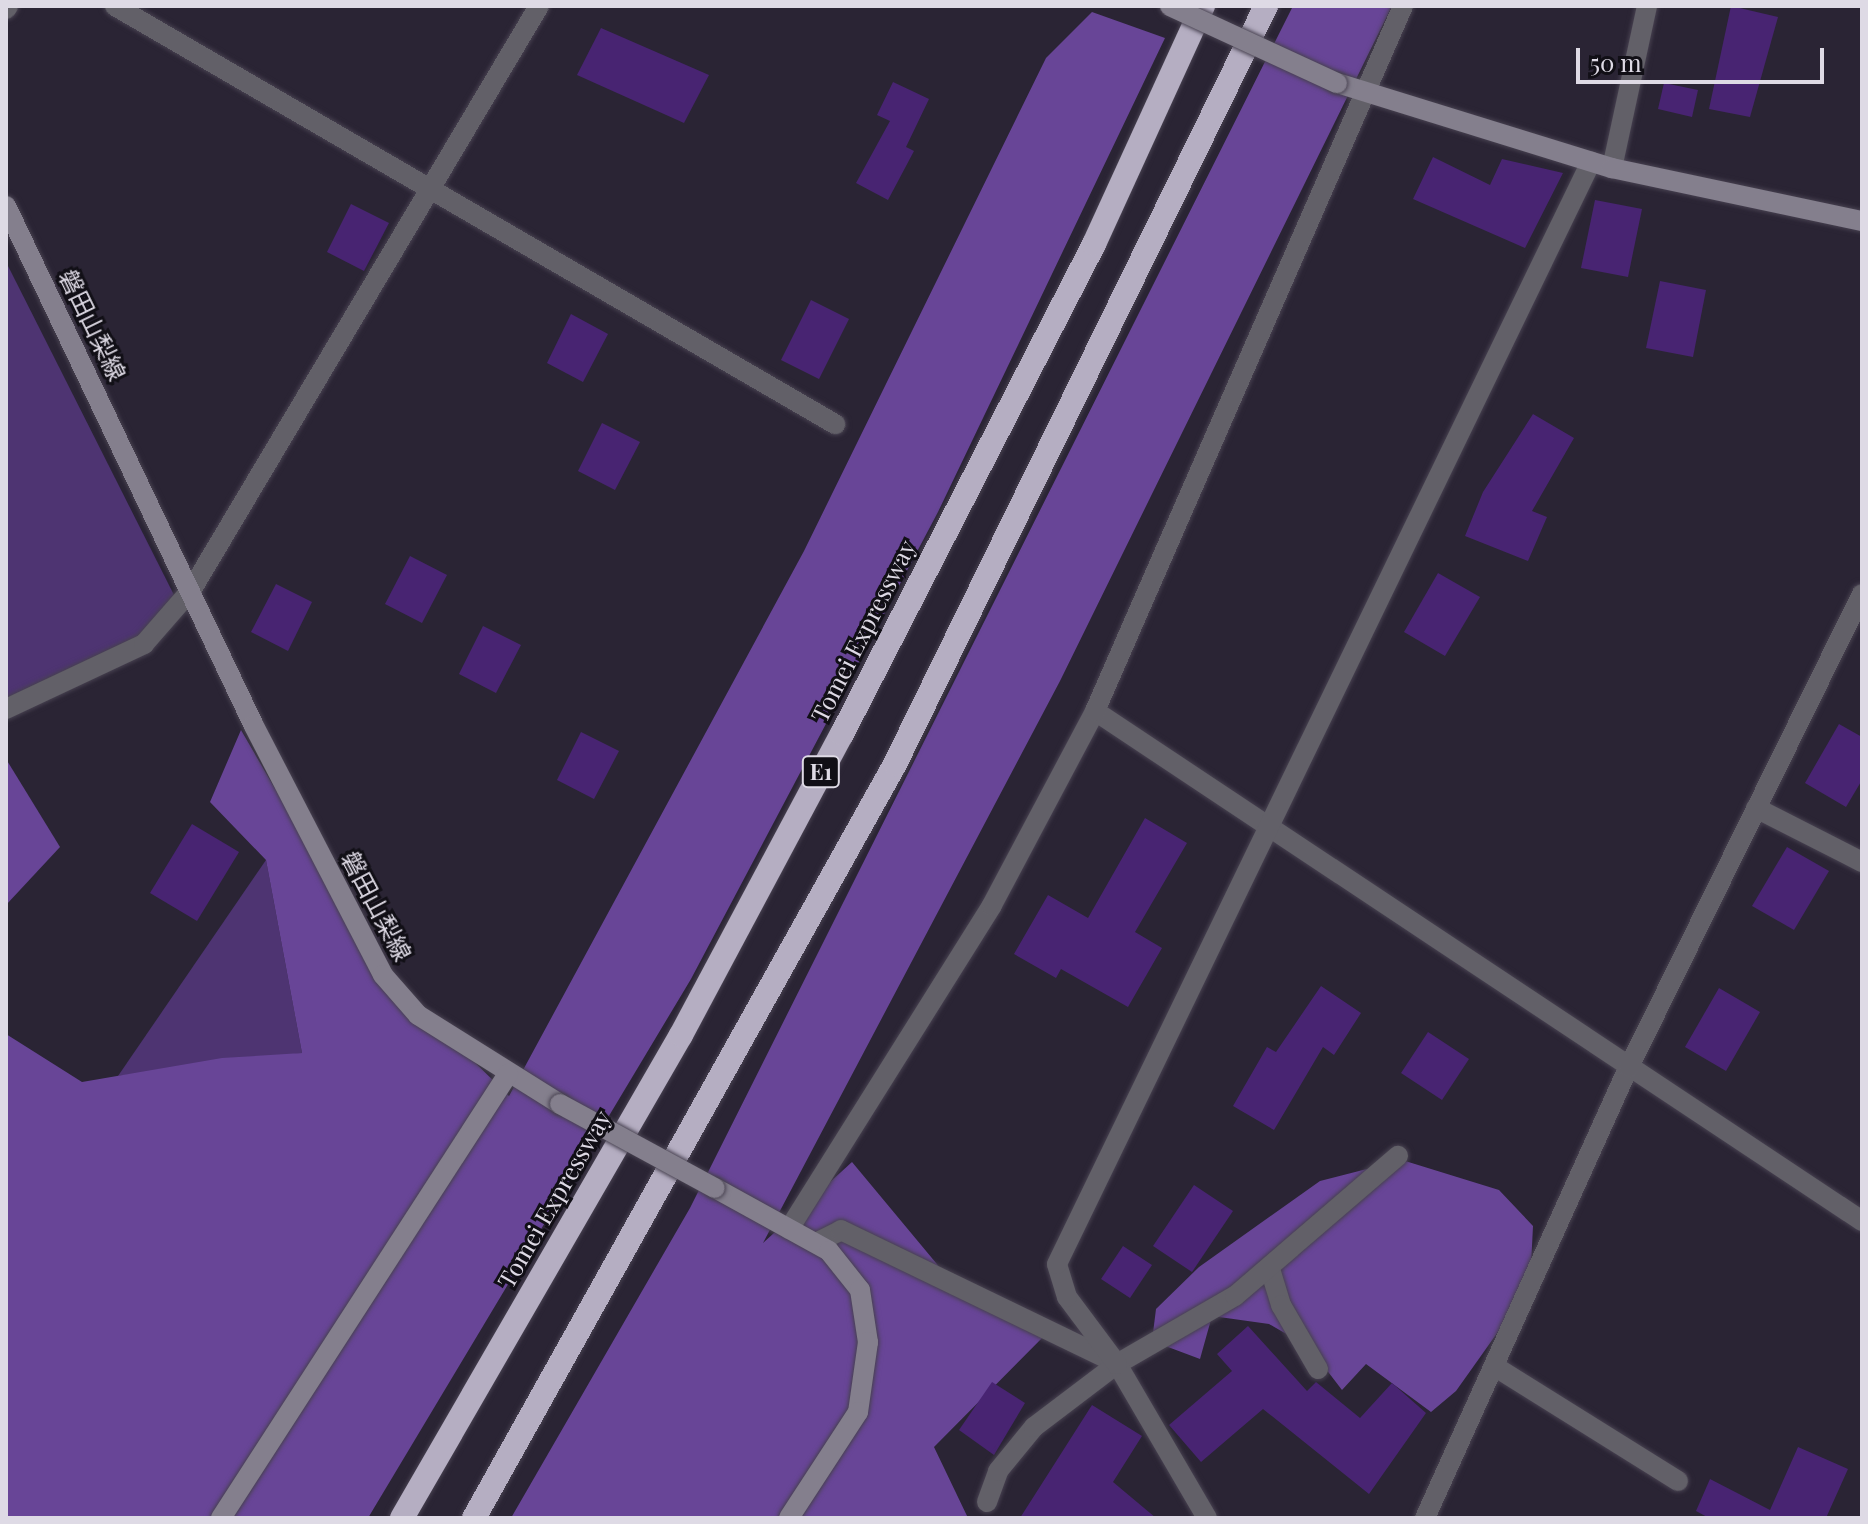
<!DOCTYPE html>
<html>
<head>
<meta charset="utf-8">
<style>
  body { margin:0 }
  #map { position:relative; width:1868px; height:1524px; overflow:hidden; background:#2a2434; font-family:"Playfair Display","Noto Sans JP",serif }
  div>[style] { position:absolute }
  [style*='--x'] { left:calc(var(--x)*1px); top:calc(var(--y)*1px); width:calc(var(--w)*1px); rotate:calc(var(--a)*1deg) }
  .green>* { inset:0; background:#4e3472 }
  .forest>* { inset:0; background:#684597 }
  .building>* { inset:0; background:#482472 }
  .roads { filter:drop-shadow(0 0 2px #474150) drop-shadow(0 0 2px #474150) }
  .street>* { height:20px; margin:-10px; padding:0 10px; transform-origin:10px; border-radius:10px; background:#626068 }
  .secondary>* { height:20px; margin:-10px; padding:0 10px; transform-origin:10px; border-radius:10px; background:#847f8d }
  .highway>* { height:24px; margin:-12px; padding:0 12px; transform-origin:12px; border-radius:12px; background:#b5aec2 }
  .bridges { filter:drop-shadow(0 0 2px #474150) drop-shadow(0 0 2px #474150) }
  .secondary-bridge>* { height:20px; margin:-10px; padding:0 10px; transform-origin:10px; border-radius:10px; background:#847f8d }
  span { translate:-50% -50%; white-space:nowrap; text-align:center; line-height:1.15; -webkit-text-stroke:6px #110f16; paint-order:stroke }
  .shield-label span { padding:2px 6px; background:#110f16; border:2px solid; border-radius:6px; -webkit-text-stroke-width:0 }
  .shield-label { font-size:22px; color:#dedae5; font-weight:700 }
  .street-label { font-size:24px; color:#dedae5 }
  .frame { position:absolute; inset:0; border:8px solid #dedae5; pointer-events:none }
  .scale { position:absolute; left:1576px; top:48px; width:248px; height:36px; box-sizing:border-box; border:4px solid #dedae5; border-top:0; padding-left:10px; font-size:24px; line-height:28px; white-space:nowrap; color:#dedae5; -webkit-text-stroke:6px #110f16; paint-order:stroke }
</style>
</head>
<body>
<div id="map">
  <div class="green">
    <div style="clip-path:polygon(6px 262px,174px 595px,137px 648px,6px 698px)"></div>
    <div style="clip-path:polygon(266px 860px,302px 1053px,118px 1076px)"></div>
  </div>
  <div class="forest">
    <div style="clip-path:polygon(1293px 6px,1392px 6px,1060px 681px,763px 1243px,852px 1162px,951px 1281px,1050px 1330px,934px 1447px,968px 1518px,511px 1518px,690px 1208px)"></div>
    <div style="clip-path:polygon(1092px 12px,1165px 38px,938px 512px,691px 979px,368px 1518px,6px 1518px,6px 1034px,82px 1082px,222px 1058px,302px 1053px,266px 860px,210px 802px,241px 730px,379px 968px,509px 1096px,804px 551px,1046px 58px)"></div>
    <div style="clip-path:polygon(6px 759px,60px 847px,6px 905px)"></div>
    <div style="clip-path:polygon(1402px 1160px,1499px 1190px,1533px 1226px,1530px 1287px,1456px 1391px,1431px 1412px,1366px 1364px,1342px 1390px,1309px 1347px,1269px 1324px,1212px 1316px,1200px 1359px,1152px 1341px,1156px 1309px,1199px 1267px,1320px 1181px)"></div>
  </div>
  <div class="building">
    <div style="clip-path:polygon(1731px 6px,1778px 17px,1750px 117px,1709px 109px)"></div>
    <div style="clip-path:polygon(601px 28px,709px 75px,684px 123px,577px 75px)"></div>
    <div style="clip-path:polygon(893px 82px,929px 99px,906px 147px,914px 151px,888px 200px,856px 183px,890px 121px,877px 115px)"></div>
    <div style="clip-path:polygon(1664px 83px,1698px 90px,1692px 117px,1658px 109px)"></div>
    <div style="clip-path:polygon(1433px 157px,1490px 185px,1502px 159px,1563px 173px,1525px 248px,1413px 199px)"></div>
    <div style="clip-path:polygon(1595px 200px,1642px 209px,1628px 277px,1581px 268px)"></div>
    <div style="clip-path:polygon(351px 204px,389px 223px,364px 271px,327px 252px)"></div>
    <div style="clip-path:polygon(1660px 281px,1706px 290px,1693px 357px,1646px 348px)"></div>
    <div style="clip-path:polygon(811px 300px,849px 319px,819px 379px,781px 360px)"></div>
    <div style="clip-path:polygon(571px 314px,608px 334px,583px 382px,547px 363px)"></div>
    <div style="clip-path:polygon(1533px 414px,1574px 438px,1532px 511px,1547px 517px,1528px 561px,1465px 536px,1483px 492px)"></div>
    <div style="clip-path:polygon(602px 423px,640px 442px,615px 490px,578px 471px)"></div>
    <div style="clip-path:polygon(410px 556px,447px 575px,422px 623px,385px 604px)"></div>
    <div style="clip-path:polygon(1438px 573px,1480px 597px,1445px 656px,1404px 632px)"></div>
    <div style="clip-path:polygon(276px 584px,312px 602px,288px 651px,251px 632px)"></div>
    <div style="clip-path:polygon(483px 626px,521px 645px,496px 693px,459px 674px)"></div>
    <div style="clip-path:polygon(1839px 724px,1862px 737px,1862px 780px,1846px 807px,1805px 783px)"></div>
    <div style="clip-path:polygon(581px 732px,619px 751px,594px 799px,557px 780px)"></div>
    <div style="clip-path:polygon(1145px 818px,1187px 843px,1135px 932px,1162px 948px,1128px 1007px,1061px 969px,1056px 978px,1014px 954px,1048px 895px,1088px 918px)"></div>
    <div style="clip-path:polygon(192px 824px,239px 852px,197px 921px,150px 893px)"></div>
    <div style="clip-path:polygon(1787px 847px,1829px 871px,1794px 930px,1752px 906px)"></div>
    <div style="clip-path:polygon(1321px 986px,1361px 1013px,1334px 1055px,1323px 1047px,1274px 1130px,1233px 1106px,1267px 1047px,1276px 1052px)"></div>
    <div style="clip-path:polygon(1719px 988px,1760px 1012px,1726px 1071px,1685px 1047px)"></div>
    <div style="clip-path:polygon(1428px 1032px,1469px 1059px,1442px 1100px,1401px 1073px)"></div>
    <div style="clip-path:polygon(1194px 1185px,1233px 1211px,1192px 1272px,1153px 1246px)"></div>
    <div style="clip-path:polygon(1123px 1246px,1152px 1265px,1130px 1298px,1101px 1279px)"></div>
    <div style="clip-path:polygon(1248px 1326px,1307px 1391px,1316px 1382px,1360px 1418px,1392px 1383px,1426px 1413px,1369px 1494px,1263px 1409px,1201px 1462px,1169px 1425px,1232px 1371px,1217px 1354px)"></div>
    <div style="clip-path:polygon(992px 1382px,1025px 1403px,994px 1455px,959px 1430px)"></div>
    <div style="clip-path:polygon(1092px 1405px,1142px 1436px,1113px 1482px,1156px 1518px,1020px 1518px)"></div>
    <div style="clip-path:polygon(1798px 1447px,1848px 1469px,1826px 1518px,1709px 1518px,1696px 1511px,1710px 1479px,1770px 1510px)"></div>
  </div>
  <div class="roads">
    <div class="street">
      <div style="--x:115;--y:6;--w:833;--a:30.14"></div>
      <div style="--x:6;--y:9;--w:4;--a:-56"></div>
      <div style="--x:1612;--y:168;--w:166;--a:-77.8"></div>
      <div style="--x:6;--y:709;--w:153;--a:-25.2"></div>
      <div style="--x:144;--y:644;--w:73;--a:-48.9"></div>
      <div style="--x:192;--y:589;--w:678;--a:-59.24"></div>
      <div style="--x:1095;--y:711;--w:921;--a:33.62"></div>
      <div style="--x:1756;--y:808;--w:119;--a:27"></div>
      <div style="--x:789;--y:1229;--w:382;--a:-57.9"></div>
      <div style="--x:992;--y:905;--w:220;--a:-62"></div>
      <div style="--x:1095;--y:711;--w:769;--a:-66.4"></div>
      <div style="--x:816;--y:1243;--w:28;--a:-27"></div>
      <div style="--x:841;--y:1230;--w:303;--a:25.8"></div>
      <div style="--x:1270;--y:1269;--w:38;--a:73"></div>
      <div style="--x:1281;--y:1305;--w:74;--a:60"></div>
      <div style="--x:1494;--y:1366;--w:217;--a:32"></div>
      <div style="--x:987;--y:1502;--w:33;--a:-70"></div>
      <div style="--x:998;--y:1471;--w:57;--a:-50.7"></div>
      <div style="--x:1034;--y:1427;--w:104;--a:-37.2"></div>
      <div style="--x:1117;--y:1364;--w:136;--a:-30"></div>
      <div style="--x:1235;--y:1296;--w:215;--a:-40.7"></div>
      <div style="--x:1207;--y:1518;--w:178;--a:-120.3"></div>
      <div style="--x:1117;--y:1364;--w:84;--a:-126.7"></div>
      <div style="--x:1067;--y:1297;--w:34;--a:-107"></div>
      <div style="--x:1057;--y:1264;--w:1225;--a:-64.15"></div>
      <div style="--x:1425;--y:1518;--w:495;--a:-65.7"></div>
      <div style="--x:1629;--y:1067;--w:527;--a:-63.78"></div>
    </div>
    <div class="secondary">
      <div style="--x:1337;--y:83;--w:288;--a:17.2"></div>
      <div style="--x:1612;--y:168;--w:256;--a:12"></div>
      <div style="--x:6;--y:206;--w:576;--a:64.5"></div>
      <div style="--x:254;--y:726;--w:280;--a:62.6"></div>
      <div style="--x:383;--y:975;--w:53;--a:48.8"></div>
      <div style="--x:418;--y:1015;--w:168;--a:32.1"></div>
      <div style="--x:715;--y:1188;--w:130;--a:28.9"></div>
      <div style="--x:829;--y:1251;--w:50;--a:51.5"></div>
      <div style="--x:860;--y:1290;--w:53;--a:81.3"></div>
      <div style="--x:868;--y:1342;--w:71;--a:98.1"></div>
      <div style="--x:858;--y:1412;--w:126;--a:123.1"></div>
      <div style="--x:221;--y:1518;--w:529;--a:-57.12"></div>
    </div>
    <div class="highway">
      <div style="--x:402;--y:1518;--w:558;--a:-59.99"></div>
      <div style="--x:681;--y:1035;--w:341;--a:-61.9"></div>
      <div style="--x:842;--y:734;--w:551;--a:-62.78"></div>
      <div style="--x:1094;--y:244;--w:262;--a:-65.4"></div>
      <div style="--x:474;--y:1518;--w:864;--a:-60.82"></div>
      <div style="--x:895;--y:764;--w:844;--a:-63.92"></div>
    </div>
  </div>
  <div class="bridges">
    <div class="secondary-bridge">
      <div style="--x:1170;--y:6;--w:184;--a:24.8"></div>
      <div style="--x:560;--y:1104;--w:176;--a:28.5"></div>
    </div>
  </div>
  <div class="shield-label">
    <span style="left:821px;top:772px">E1</span>
  </div>
  <div class="street-label">
    <span style="left:93px;top:325px;rotate:64deg">磐田山梨線</span>
    <span style="left:863px;top:631px;rotate:-63deg">Tomei Expressway</span>
    <span style="left:377px;top:906px;rotate:62deg">磐田山梨線</span>
    <span style="left:554px;top:1199px;rotate:-60deg">Tomei Expressway</span>
  </div>
  <div class="frame"></div>
  <div class="scale">50 m</div>
</div>
</body>
</html>
